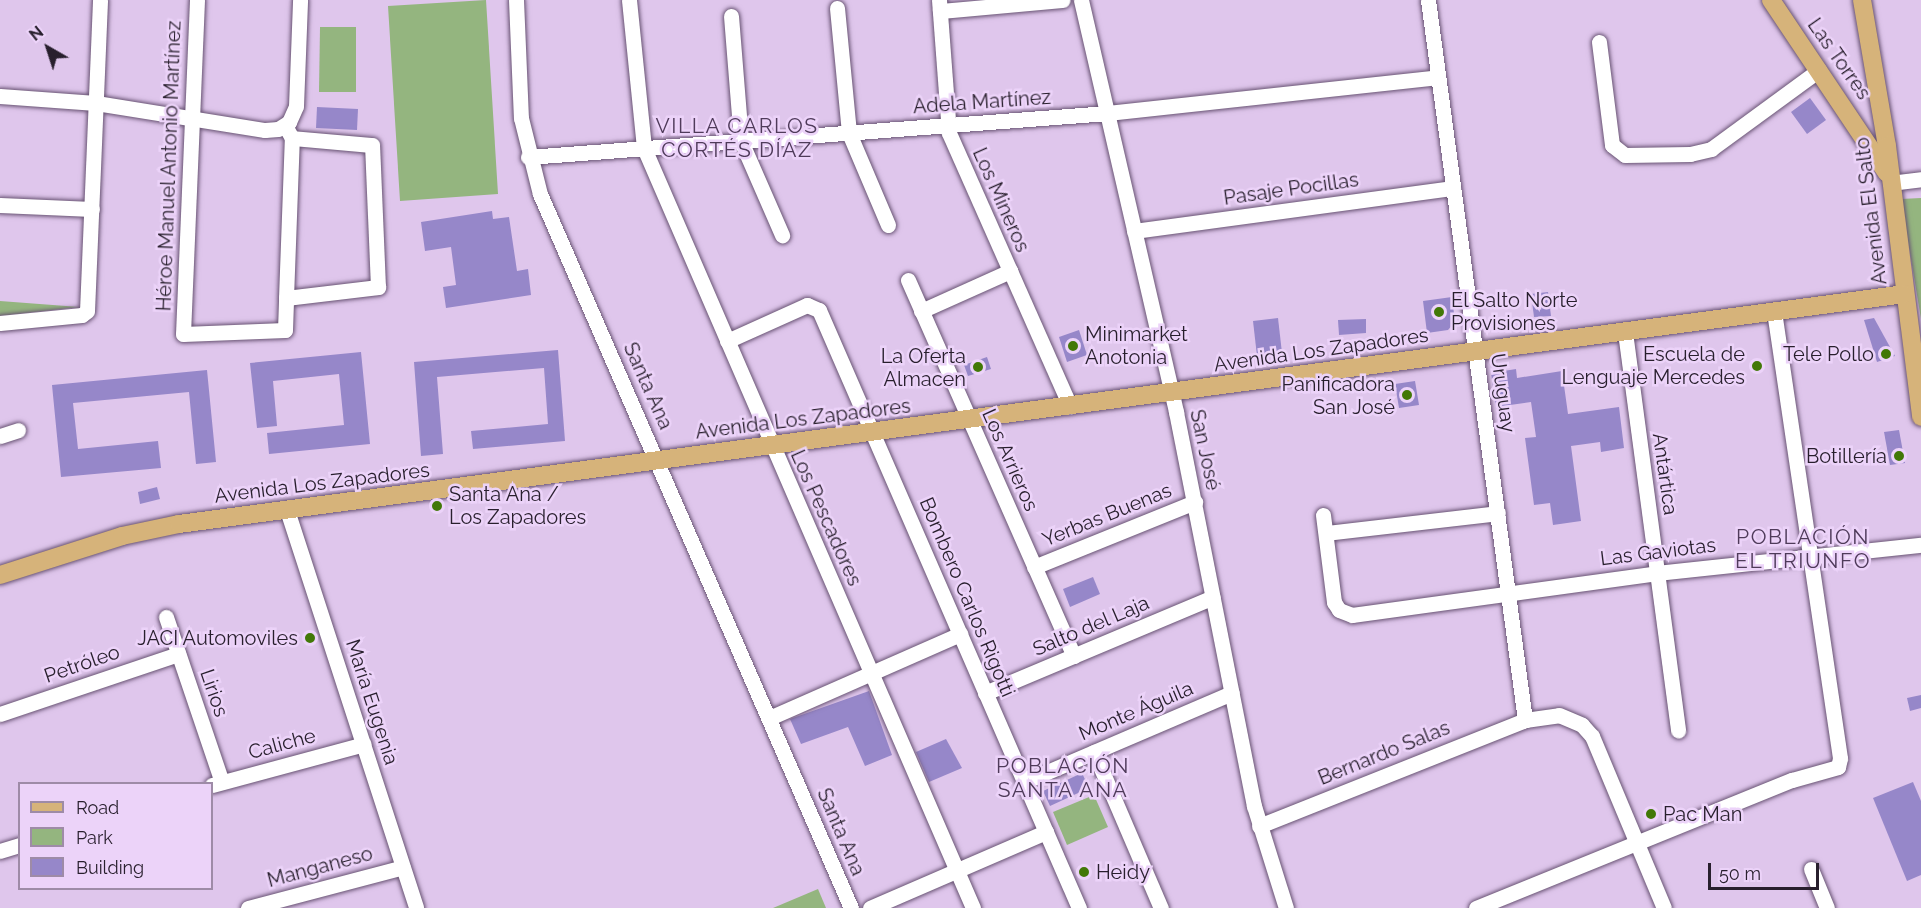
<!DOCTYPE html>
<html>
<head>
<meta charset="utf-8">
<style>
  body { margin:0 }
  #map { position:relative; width:1921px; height:908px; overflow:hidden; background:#dfc6ec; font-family:Raleway,sans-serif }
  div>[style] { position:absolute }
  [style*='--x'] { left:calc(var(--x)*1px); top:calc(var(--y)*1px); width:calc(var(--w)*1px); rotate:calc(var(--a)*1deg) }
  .green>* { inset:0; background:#94b57f }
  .building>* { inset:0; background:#9687c9 }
  .roads { filter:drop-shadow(0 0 2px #685373) drop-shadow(0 0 2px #685373) }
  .minor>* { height:15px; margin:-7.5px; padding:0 7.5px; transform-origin:7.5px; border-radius:7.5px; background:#fff }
  .major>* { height:18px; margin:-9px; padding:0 9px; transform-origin:9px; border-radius:9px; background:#d6b37a }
  .dots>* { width:16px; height:16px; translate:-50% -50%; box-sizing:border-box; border:3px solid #ecd3f9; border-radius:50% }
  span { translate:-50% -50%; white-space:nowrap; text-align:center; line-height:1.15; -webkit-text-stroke:5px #ecd3f9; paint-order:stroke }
  .street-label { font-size:20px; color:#281f2d }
  .poi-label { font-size:20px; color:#281f2d }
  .left { translate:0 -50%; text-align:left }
  .right { translate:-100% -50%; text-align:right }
  .neighbourhood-label { font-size:21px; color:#4f3b5a; letter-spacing:1.5px }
  .legend { position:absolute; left:18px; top:782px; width:195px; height:108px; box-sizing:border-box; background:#ecd3f9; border:2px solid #9e8ba7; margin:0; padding:8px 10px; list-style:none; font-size:18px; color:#281f2d }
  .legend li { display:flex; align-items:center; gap:12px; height:30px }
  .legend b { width:30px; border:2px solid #9e8ba7 }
  .north { position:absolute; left:18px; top:18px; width:60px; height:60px; -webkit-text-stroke:4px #ecd3f9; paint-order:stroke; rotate:321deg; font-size:16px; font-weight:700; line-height:24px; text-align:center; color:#281f2d }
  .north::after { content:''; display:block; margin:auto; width:21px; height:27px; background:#281f2d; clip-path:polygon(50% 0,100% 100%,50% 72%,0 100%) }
  .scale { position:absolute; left:1708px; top:863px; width:111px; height:27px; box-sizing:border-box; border:3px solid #281f2d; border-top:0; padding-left:8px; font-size:18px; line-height:21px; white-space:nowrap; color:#281f2d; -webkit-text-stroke:4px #ecd3f9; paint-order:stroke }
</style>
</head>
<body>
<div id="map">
  <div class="green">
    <div style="clip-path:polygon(486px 0,498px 194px,400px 201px,388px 6px)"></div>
    <div style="clip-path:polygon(320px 27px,356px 27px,356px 92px,319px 92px)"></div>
    <div style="clip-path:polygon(1921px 198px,1921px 319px,1901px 199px)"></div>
    <div style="clip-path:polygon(0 301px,79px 307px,0 316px)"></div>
    <div style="clip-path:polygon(1094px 795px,1108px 827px,1067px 845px,1053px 812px)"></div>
    <div style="clip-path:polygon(818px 889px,826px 908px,773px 908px)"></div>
  </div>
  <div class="building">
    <div style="clip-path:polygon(1810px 98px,1826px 120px,1807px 134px,1791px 112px)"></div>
    <div style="clip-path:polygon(317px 107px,358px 109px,357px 130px,316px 128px)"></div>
    <div style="clip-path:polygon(492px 211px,493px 219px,509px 217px,517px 271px,528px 269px,531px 295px,446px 308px,443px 287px,456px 285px,451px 247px,425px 251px,421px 222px)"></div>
    <div style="clip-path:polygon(1548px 292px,1551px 316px,1534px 317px,1531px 294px)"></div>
    <div style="clip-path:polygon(1452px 297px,1455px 322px,1448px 330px,1427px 333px,1423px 301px)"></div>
    <div style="clip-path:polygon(1278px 318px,1282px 353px,1257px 356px,1253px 321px)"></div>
    <div style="clip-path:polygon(1874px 318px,1895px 356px,1877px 362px,1864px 320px)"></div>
    <div style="clip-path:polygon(1366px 319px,1366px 333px,1339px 335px,1338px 320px)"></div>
    <div style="clip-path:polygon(1079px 330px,1087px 355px,1067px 362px,1059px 337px)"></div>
    <div style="clip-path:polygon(558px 350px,565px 441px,473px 449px,471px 431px,548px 424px,544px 368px,437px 377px,443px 454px,421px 456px,414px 362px)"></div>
    <div style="clip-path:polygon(361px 352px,370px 444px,269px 454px,267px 433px,344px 425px,339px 374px,273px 381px,277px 426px,257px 428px,250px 363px)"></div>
    <div style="clip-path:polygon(987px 357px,991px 369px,968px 376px,964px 365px)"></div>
    <div style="clip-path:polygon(1516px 369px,1517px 378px,1562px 371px,1568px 414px,1619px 407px,1624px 448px,1601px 452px,1600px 442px,1571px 446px,1581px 521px,1553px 525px,1550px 503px,1534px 505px,1525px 438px,1536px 437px,1531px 402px,1496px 407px,1491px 373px)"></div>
    <div style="clip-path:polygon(207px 370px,216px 462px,196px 464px,189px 392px,73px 403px,78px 449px,158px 441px,161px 468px,61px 477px,52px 385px)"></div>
    <div style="clip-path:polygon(1415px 381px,1419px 405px,1399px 408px,1395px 384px)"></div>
    <div style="clip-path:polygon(1899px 430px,1905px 463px,1890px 465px,1884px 432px)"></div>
    <div style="clip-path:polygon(157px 487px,160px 499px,140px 504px,138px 492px)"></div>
    <div style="clip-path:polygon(1093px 577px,1100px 594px,1070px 607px,1063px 589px)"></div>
    <div style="clip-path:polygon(869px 691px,892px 755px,865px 766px,848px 727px,801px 744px,790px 719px)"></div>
    <div style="clip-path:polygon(1921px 695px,1921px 708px,1910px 711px,1907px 698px)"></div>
    <div style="clip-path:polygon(946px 739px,962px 768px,929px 782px,916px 752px)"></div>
    <div style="clip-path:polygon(1082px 773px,1089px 788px,1050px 806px,1043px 791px)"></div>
    <div style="clip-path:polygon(1913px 782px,1921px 801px,1921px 875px,1907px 881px,1873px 798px)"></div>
  </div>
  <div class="roads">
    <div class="minor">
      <div style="--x:197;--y:0;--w:334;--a:92.4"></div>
      <div style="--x:183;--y:334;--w:102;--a:-2.2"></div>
      <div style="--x:285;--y:330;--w:32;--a:-88"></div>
      <div style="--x:286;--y:298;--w:93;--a:-6.8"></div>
      <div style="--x:378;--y:287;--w:142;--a:-92.4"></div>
      <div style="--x:372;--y:145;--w:80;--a:-175"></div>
      <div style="--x:516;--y:0;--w:118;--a:87.6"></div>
      <div style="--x:521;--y:118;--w:78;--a:76"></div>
      <div style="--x:540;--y:194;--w:779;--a:66.46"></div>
      <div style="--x:629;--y:0;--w:149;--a:84.2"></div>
      <div style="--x:644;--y:148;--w:828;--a:66.59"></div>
      <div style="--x:939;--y:0;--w:133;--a:85.7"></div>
      <div style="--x:949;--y:133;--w:299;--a:66.1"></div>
      <div style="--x:1081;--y:0;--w:423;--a:77"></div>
      <div style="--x:1176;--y:412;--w:402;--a:78.8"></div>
      <div style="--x:1254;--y:806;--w:107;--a:72.6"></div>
      <div style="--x:1428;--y:0;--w:727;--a:82.33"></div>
      <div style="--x:837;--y:8;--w:126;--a:84.5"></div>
      <div style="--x:849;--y:133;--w:100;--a:67"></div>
      <div style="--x:940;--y:11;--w:123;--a:-5.1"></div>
      <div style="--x:731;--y:16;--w:125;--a:85.4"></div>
      <div style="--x:741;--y:141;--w:103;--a:66.4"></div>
      <div style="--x:1599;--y:42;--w:104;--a:82.8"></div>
      <div style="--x:1612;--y:145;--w:16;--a:38"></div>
      <div style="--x:1625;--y:155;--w:65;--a:-0.9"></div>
      <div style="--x:1690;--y:154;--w:22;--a:-13"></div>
      <div style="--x:1711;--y:149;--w:134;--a:-36.2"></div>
      <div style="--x:0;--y:96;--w:96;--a:4.2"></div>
      <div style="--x:96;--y:103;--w:171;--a:9.1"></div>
      <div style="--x:265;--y:130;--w:13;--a:-4"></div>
      <div style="--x:278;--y:129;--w:13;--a:-32"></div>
      <div style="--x:289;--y:122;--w:17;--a:-66"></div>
      <div style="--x:296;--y:106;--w:106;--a:-87.8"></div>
      <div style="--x:528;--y:157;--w:582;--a:-4.34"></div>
      <div style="--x:1108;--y:113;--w:332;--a:-6.2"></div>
      <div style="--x:1890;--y:183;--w:31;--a:-7"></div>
      <div style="--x:0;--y:205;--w:92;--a:2.5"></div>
      <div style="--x:1134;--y:231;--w:322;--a:-7.7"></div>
      <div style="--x:908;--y:280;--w:411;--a:66.2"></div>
      <div style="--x:286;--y:298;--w:160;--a:-87.9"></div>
      <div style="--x:292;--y:138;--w:8;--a:-120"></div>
      <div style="--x:921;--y:311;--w:98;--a:-24.2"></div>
      <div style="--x:0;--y:323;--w:82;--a:-5.6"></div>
      <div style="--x:82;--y:315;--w:6;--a:-39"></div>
      <div style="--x:87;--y:311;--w:311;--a:-87.6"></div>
      <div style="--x:1625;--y:332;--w:402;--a:82.4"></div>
      <div style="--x:727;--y:341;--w:88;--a:-24.2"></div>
      <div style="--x:807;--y:305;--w:13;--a:23"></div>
      <div style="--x:819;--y:310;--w:652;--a:66.5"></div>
      <div style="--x:0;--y:436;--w:19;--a:-18"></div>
      <div style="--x:287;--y:510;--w:418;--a:72"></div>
      <div style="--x:1323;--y:515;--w:88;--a:82.8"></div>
      <div style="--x:1334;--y:602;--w:9;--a:58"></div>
      <div style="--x:1339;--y:610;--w:14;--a:21"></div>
      <div style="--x:1352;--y:615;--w:308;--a:-7.8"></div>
      <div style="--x:1657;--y:573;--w:265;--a:-6.1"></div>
      <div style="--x:1326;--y:533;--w:173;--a:-6.6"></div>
      <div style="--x:1034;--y:567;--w:174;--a:-22"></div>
      <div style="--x:166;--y:617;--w:174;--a:71.3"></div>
      <div style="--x:985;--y:693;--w:247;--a:-22.8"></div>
      <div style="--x:0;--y:714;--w:188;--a:-18.6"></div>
      <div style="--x:769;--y:718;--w:209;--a:-23.7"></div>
      <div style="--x:1094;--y:752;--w:170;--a:66.8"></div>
      <div style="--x:1024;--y:782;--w:226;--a:-23.2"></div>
      <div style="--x:212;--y:785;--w:157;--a:-15.1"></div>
      <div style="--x:1259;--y:826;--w:286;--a:-21.7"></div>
      <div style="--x:1525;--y:720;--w:34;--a:-8"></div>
      <div style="--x:1559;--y:715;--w:25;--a:23"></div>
      <div style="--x:1582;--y:725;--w:15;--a:48"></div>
      <div style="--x:1592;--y:736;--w:186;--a:67.3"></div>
      <div style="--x:0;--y:851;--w:21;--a:-17"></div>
      <div style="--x:1811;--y:869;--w:42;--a:67.7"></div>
      <div style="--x:248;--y:908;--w:160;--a:-14.8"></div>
      <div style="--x:870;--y:908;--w:192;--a:-23.4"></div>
      <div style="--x:1476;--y:908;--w:341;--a:-22.1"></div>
      <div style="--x:1792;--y:780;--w:48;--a:-15.8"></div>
      <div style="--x:1838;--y:767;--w:9;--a:-77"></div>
      <div style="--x:1840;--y:758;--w:451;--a:-98.4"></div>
    </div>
    <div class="major">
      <div style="--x:1771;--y:0;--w:208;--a:56.2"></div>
      <div style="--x:1862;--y:0;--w:148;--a:80.3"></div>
      <div style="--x:1887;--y:146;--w:273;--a:82.8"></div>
      <div style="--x:0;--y:575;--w:128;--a:-17.7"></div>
      <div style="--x:122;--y:536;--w:58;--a:-11.9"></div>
      <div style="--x:179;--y:524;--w:1740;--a:-7.59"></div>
    </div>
  </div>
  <div class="dots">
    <div style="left:1439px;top:312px;background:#427807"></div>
    <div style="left:1073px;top:346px;background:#427807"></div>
    <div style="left:1886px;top:354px;background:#427807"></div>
    <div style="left:1757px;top:366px;background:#427807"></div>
    <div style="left:978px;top:367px;background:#427807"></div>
    <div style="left:1407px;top:395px;background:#427807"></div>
    <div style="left:1899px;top:456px;background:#427807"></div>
    <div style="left:437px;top:506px;background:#427807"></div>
    <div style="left:310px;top:638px;background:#427807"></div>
    <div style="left:1651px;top:814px;background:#427807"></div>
    <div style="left:1084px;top:872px;background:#427807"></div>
  </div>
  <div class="street-label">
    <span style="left:1839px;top:59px;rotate:55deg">Las Torres</span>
    <span style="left:982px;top:102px;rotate:-4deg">Adela Martínez</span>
    <span style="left:169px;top:166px;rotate:-88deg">Héroe Manuel Antonio Martínez</span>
    <span style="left:1291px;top:189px;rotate:-8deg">Pasaje Pocillas</span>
    <span style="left:1001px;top:200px;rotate:66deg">Los Mineros</span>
    <span style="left:1871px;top:211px;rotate:-97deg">Avenida El Salto</span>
    <span style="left:1321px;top:350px;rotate:-8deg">Avenida Los Zapadores</span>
    <span style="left:648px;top:386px;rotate:66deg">Santa Ana</span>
    <span style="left:1503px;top:393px;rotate:82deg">Uruguay</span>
    <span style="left:803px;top:419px;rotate:-7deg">Avenida Los Zapadores</span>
    <span style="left:1205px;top:450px;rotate:78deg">San José</span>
    <span style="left:1010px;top:460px;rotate:66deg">Los Arrieros</span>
    <span style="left:1665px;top:474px;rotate:82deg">Antártica</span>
    <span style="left:322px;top:483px;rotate:-7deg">Avenida Los Zapadores</span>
    <span style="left:1107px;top:515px;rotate:-22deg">Yerbas Buenas</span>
    <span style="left:826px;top:518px;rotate:66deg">Los Pescadores</span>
    <span style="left:1658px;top:552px;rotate:-7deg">Las Gaviotas</span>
    <span style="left:967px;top:597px;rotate:67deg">Bombero Carlos Rigotti</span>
    <span style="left:1091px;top:626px;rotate:-23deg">Salto del Laja</span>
    <span style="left:82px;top:664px;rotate:-19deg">Petróleo</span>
    <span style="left:214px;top:693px;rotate:71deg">Lirios</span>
    <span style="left:372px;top:702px;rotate:72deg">María Eugenia</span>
    <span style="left:1136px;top:711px;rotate:-23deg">Monte Águila</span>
    <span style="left:282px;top:744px;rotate:-15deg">Caliche</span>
    <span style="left:1384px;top:753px;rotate:-22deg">Bernardo Salas</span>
    <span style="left:841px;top:832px;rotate:67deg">Santa Ana</span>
    <span style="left:320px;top:867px;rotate:-15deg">Manganeso</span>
  </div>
  <div class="poi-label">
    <span class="left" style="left:1451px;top:312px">El Salto Norte<br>Provisiones</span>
    <span class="left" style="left:1085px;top:346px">Minimarket<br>Anotonia</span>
    <span class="right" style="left:1745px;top:366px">Escuela de<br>Lenguaje Mercedes</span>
    <span class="right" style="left:1874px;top:354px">Tele Pollo</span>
    <span class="right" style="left:966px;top:368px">La Oferta<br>Almacen</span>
    <span class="right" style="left:1395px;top:396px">Panificadora<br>San José</span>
    <span class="right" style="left:1887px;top:456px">Botillería</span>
    <span class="left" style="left:449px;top:506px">Santa Ana /<br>Los Zapadores</span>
    <span class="right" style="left:298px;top:638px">JACI Automoviles</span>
    <span class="left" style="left:1663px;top:814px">Pac Man</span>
    <span class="left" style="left:1096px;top:872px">Heidy</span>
  </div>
  <div class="neighbourhood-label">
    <span style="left:737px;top:138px">VILLA CARLOS<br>CORTÉS DÍAZ</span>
    <span style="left:1803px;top:549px">POBLACIÓN<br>EL TRIUNFO</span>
    <span style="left:1063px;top:778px">POBLACIÓN<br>SANTA ANA</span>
  </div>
  <ul class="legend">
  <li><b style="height:8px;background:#d6b37a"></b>Road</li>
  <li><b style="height:16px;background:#94b57f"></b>Park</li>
  <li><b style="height:16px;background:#9687c9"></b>Building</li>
  </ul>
  <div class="north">N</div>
  <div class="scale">50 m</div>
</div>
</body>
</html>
